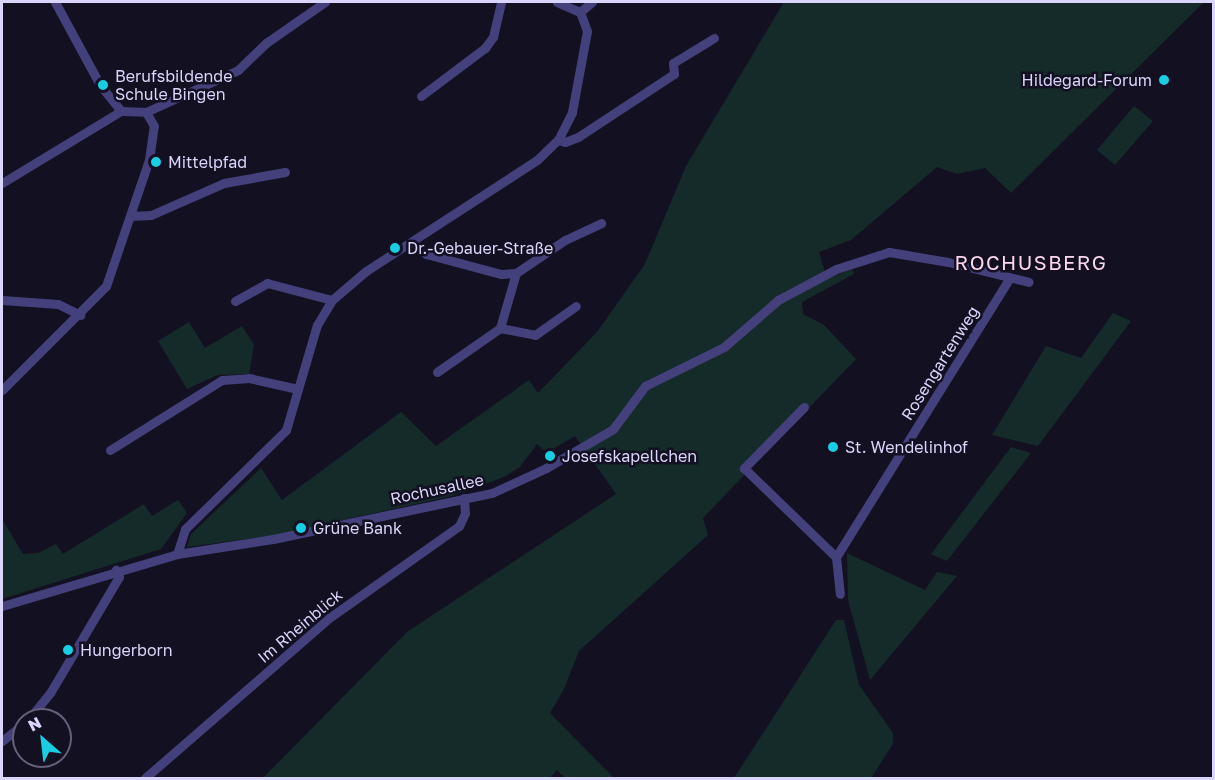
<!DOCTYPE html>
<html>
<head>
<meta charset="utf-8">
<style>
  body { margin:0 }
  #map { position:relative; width:1215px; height:780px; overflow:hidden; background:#131022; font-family:"Golos Text",sans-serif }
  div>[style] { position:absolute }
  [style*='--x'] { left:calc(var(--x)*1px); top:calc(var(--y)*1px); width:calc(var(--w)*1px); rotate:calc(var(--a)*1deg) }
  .green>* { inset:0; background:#142b2a }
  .minor>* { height:9px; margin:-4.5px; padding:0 4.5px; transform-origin:4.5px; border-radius:4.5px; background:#43407b }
  .dots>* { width:16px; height:16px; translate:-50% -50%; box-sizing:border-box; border:3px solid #131022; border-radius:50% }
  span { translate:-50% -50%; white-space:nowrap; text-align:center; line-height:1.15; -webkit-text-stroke:5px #131022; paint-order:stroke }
  .poi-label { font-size:16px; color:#dad5fa }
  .left { translate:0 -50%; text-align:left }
  .right { translate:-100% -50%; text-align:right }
  .street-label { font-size:16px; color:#dad5fa }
  .quarter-label { font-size:20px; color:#fbd7ed; letter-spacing:1.5px }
  .frame { position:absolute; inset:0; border:3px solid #dad5fa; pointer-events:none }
  .north { position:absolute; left:12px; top:708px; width:60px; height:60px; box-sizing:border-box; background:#131022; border:2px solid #635f78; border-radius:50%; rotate:332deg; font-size:16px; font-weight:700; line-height:24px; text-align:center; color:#dad5fa }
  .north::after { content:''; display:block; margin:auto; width:21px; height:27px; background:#19cde3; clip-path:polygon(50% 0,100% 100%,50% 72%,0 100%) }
</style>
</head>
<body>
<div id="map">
  <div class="green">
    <div style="clip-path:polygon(784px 2px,1204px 2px,1011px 193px,985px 168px,957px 174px,937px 167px,851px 240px,819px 252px,827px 279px,852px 269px,854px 274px,802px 302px,803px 314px,824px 325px,856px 359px,703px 518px,708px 535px,579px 651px,564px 689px,550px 713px,614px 778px,565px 778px,557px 770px,550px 778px,263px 778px,407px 632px,616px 494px,575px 436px,546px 453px,537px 444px,520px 467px,504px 477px,452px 496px,270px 536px,187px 547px,191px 534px,261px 468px,282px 500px,401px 412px,436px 446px,529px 380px,538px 393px,597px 332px,645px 264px,686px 166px)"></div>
    <div style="clip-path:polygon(1134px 106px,1153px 121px,1115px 165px,1097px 150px)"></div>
    <div style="clip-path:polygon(1113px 313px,1131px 321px,1038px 446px,992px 435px,1046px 346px,1081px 358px)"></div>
    <div style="clip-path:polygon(189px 322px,205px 348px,242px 326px,254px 345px,249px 374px,218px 375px,187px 389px,158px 341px)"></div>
    <div style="clip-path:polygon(1011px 447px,1031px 453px,947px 561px,931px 554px)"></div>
    <div style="clip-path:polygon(178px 500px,187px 513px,161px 549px,2px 599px,2px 519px,23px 554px,38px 553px,56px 544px,63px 554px,144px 504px,152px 516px)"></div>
    <div style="clip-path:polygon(847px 553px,925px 590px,937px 572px,957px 576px,870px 680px,848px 600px)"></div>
    <div style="clip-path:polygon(836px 620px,844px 620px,859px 685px,893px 733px,893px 744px,871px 778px,734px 778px)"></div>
  </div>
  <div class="minor">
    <div style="--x:55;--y:2;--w:94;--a:61.5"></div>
    <div style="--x:100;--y:85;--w:33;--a:51"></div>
    <div style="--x:580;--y:12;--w:16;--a:-40"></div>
    <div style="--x:421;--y:96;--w:80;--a:-36.9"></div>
    <div style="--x:485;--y:48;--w:14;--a:-54"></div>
    <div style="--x:493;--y:37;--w:36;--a:-77"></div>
    <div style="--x:558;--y:140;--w:7;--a:16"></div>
    <div style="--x:565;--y:142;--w:14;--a:-21"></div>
    <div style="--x:578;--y:137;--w:115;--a:-33.3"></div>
    <div style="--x:674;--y:74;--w:11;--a:-95"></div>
    <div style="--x:673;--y:63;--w:48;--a:-31.4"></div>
    <div style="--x:2;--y:183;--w:139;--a:-31.2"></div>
    <div style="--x:121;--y:111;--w:25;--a:2"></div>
    <div style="--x:146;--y:112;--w:101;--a:-24.5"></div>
    <div style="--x:238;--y:70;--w:39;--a:-44"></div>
    <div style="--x:266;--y:43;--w:72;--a:-34.8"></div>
    <div style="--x:130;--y:216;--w:21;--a:-3"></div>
    <div style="--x:151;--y:215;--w:80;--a:-23.7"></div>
    <div style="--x:224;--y:183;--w:62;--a:-10.2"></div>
    <div style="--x:413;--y:242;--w:18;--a:43"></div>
    <div style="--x:426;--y:254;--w:78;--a:14.9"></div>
    <div style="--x:501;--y:274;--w:15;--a:-4"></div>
    <div style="--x:516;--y:273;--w:59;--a:-34"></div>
    <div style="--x:565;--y:240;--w:40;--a:-25"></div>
    <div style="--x:2;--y:300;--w:56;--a:4.1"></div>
    <div style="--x:58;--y:304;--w:25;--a:26"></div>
    <div style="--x:235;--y:301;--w:37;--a:-29"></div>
    <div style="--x:267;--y:283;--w:67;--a:14.7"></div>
    <div style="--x:500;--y:328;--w:36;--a:11"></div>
    <div style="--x:535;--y:335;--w:50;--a:-35.3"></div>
    <div style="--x:437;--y:372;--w:77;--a:-34.9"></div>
    <div style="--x:500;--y:328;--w:57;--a:-73.8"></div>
    <div style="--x:2;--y:390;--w:147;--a:-45"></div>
    <div style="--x:106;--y:286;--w:133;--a:-71.2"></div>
    <div style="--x:149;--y:160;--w:34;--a:-82"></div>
    <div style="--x:154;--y:126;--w:16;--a:-120"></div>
    <div style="--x:804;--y:407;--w:86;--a:134.5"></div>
    <div style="--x:744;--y:468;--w:128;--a:44.1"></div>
    <div style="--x:110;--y:450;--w:132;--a:-32"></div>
    <div style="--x:222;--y:380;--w:27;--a:-4"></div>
    <div style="--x:249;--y:378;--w:50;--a:12.7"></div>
    <div style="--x:177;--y:554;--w:26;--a:-72"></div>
    <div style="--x:185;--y:529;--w:141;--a:-44.4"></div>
    <div style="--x:286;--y:430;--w:109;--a:-73.6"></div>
    <div style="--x:317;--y:325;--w:29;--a:-59"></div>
    <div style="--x:332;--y:300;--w:45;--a:-40.5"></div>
    <div style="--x:366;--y:271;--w:204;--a:-33"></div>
    <div style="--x:537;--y:160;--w:29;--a:-44"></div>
    <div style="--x:558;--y:140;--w:31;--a:-63"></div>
    <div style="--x:572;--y:112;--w:82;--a:-79.5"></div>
    <div style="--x:587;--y:31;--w:20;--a:-110"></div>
    <div style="--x:580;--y:12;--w:25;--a:-157"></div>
    <div style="--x:836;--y:557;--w:329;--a:-58.1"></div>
    <div style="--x:836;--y:557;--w:37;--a:84"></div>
    <div style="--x:2;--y:606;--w:183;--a:-16.5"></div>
    <div style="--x:177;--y:554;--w:97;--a:-8.9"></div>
    <div style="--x:273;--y:539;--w:224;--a:-11.9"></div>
    <div style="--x:492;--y:493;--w:60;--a:-24.8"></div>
    <div style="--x:546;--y:468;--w:78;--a:-30.2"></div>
    <div style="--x:613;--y:429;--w:54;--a:-53.3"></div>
    <div style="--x:645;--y:386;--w:88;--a:-26.3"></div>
    <div style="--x:724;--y:347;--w:72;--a:-41"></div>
    <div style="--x:778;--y:300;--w:66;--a:-28.1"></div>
    <div style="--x:836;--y:269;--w:56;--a:-17.8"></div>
    <div style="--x:889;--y:252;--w:60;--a:9.6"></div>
    <div style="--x:948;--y:262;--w:83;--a:13.9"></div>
    <div style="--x:28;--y:720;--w:35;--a:-51"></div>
    <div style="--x:50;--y:693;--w:135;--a:-59.3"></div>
    <div style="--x:119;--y:577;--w:8;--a:-113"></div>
    <div style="--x:2;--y:741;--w:28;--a:-39"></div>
    <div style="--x:145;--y:778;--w:244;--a:-41"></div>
    <div style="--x:329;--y:618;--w:159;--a:-35.3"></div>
    <div style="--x:459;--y:526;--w:14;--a:-65"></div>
    <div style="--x:465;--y:513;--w:15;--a:-94"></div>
  </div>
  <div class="dots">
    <div style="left:1164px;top:80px;background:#19cde3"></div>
    <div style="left:103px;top:85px;background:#19cde3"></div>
    <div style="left:156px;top:162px;background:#19cde3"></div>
    <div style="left:395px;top:248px;background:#19cde3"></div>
    <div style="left:833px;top:447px;background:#19cde3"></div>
    <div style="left:550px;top:456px;background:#19cde3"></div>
    <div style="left:301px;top:528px;background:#19cde3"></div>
    <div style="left:68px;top:650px;background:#19cde3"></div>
  </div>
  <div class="poi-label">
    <span class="left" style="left:115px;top:85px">Berufsbildende<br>Schule Bingen</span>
    <span class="right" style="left:1152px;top:80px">Hildegard-Forum</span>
    <span class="left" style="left:168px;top:162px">Mittelpfad</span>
    <span class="left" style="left:407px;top:248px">Dr.-Gebauer-Straße</span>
    <span class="left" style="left:845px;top:447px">St. Wendelinhof</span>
    <span class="left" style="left:562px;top:456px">Josefskapellchen</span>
    <span class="left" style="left:313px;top:528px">Grüne Bank</span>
    <span class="left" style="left:80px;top:650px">Hungerborn</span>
  </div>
  <div class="street-label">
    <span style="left:940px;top:363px;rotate:-58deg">Rosengartenweg</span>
    <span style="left:437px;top:489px;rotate:-12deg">Rochusallee</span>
    <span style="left:300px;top:626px;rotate:-40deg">Im Rheinblick</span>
  </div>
  <div class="quarter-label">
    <span style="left:1031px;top:262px">ROCHUSBERG</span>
  </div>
  <div class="frame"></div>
  <div class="north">N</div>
</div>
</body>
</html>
